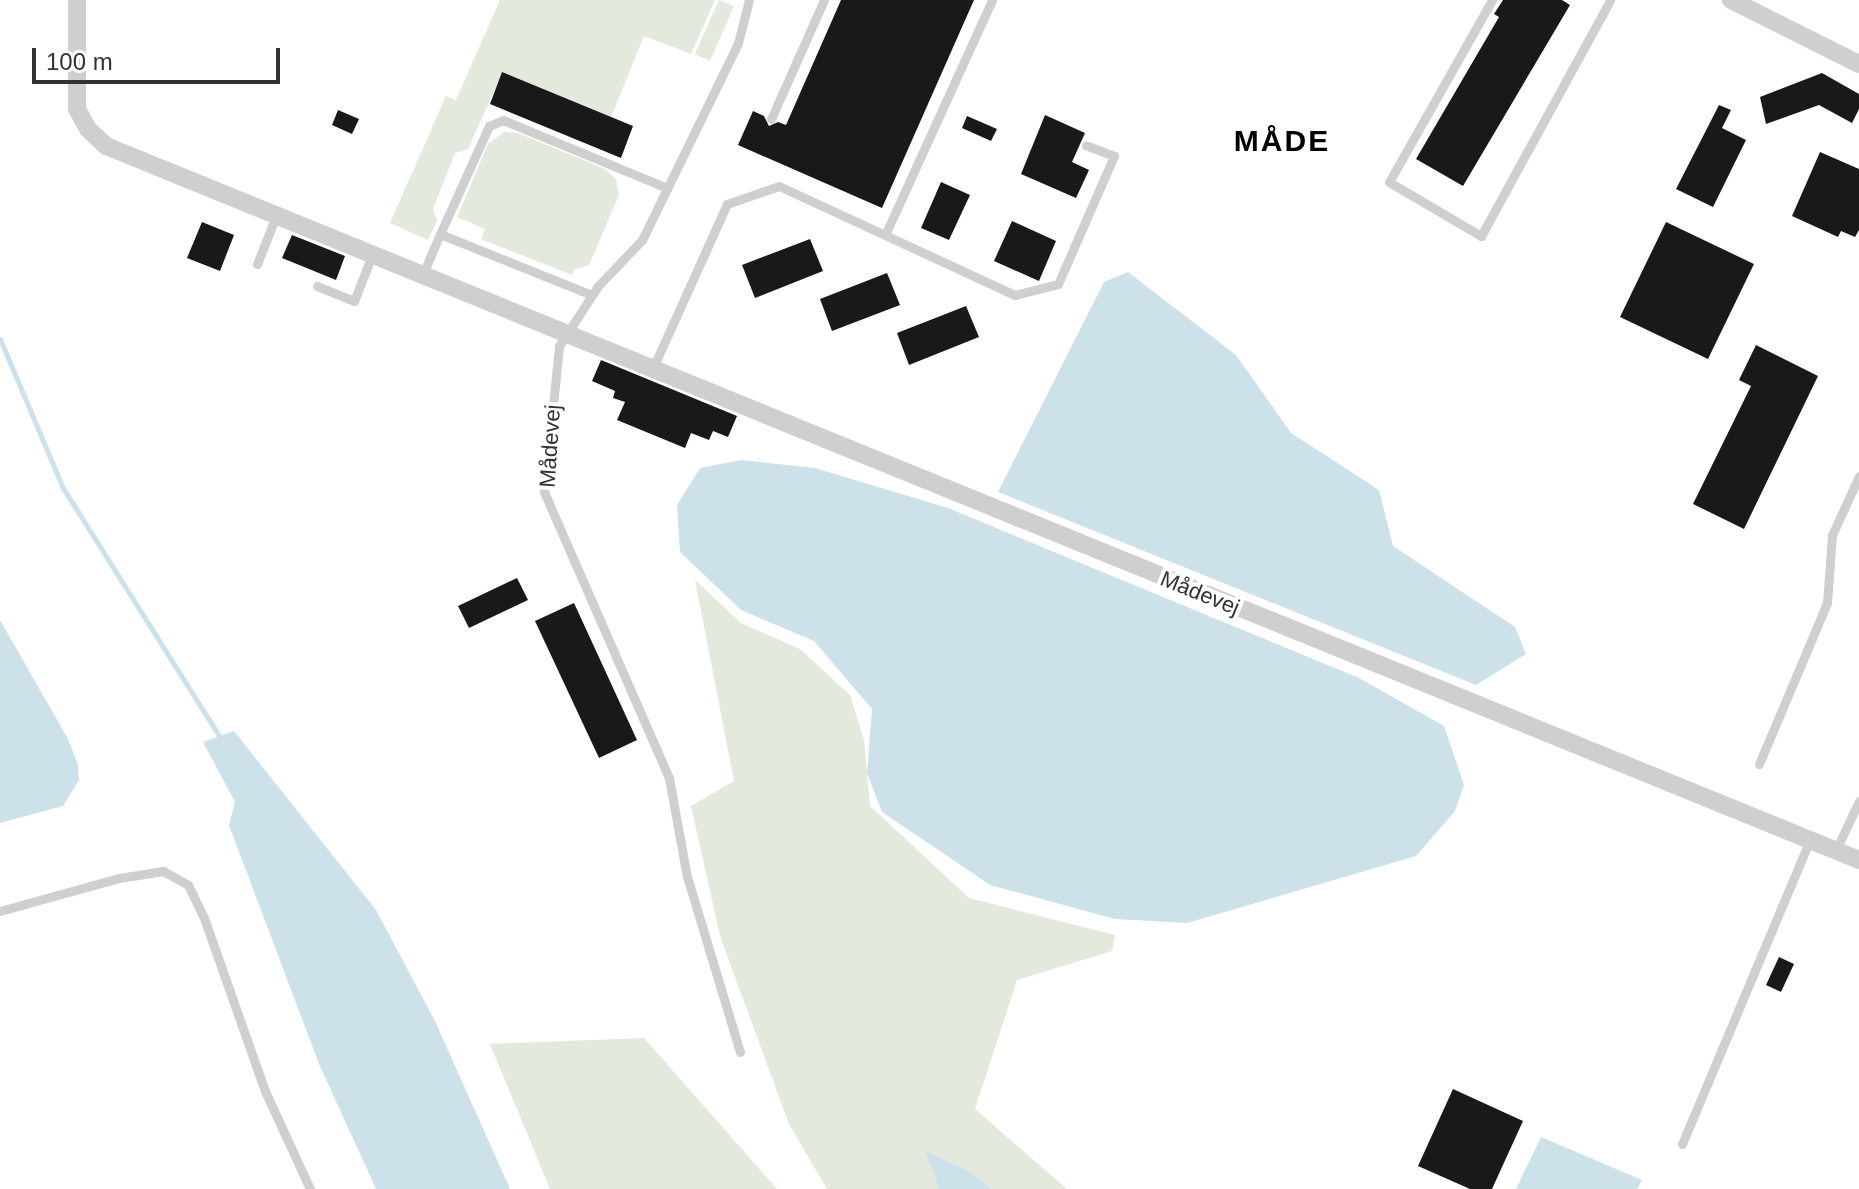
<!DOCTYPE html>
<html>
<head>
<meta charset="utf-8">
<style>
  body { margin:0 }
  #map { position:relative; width:1859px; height:1189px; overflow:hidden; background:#fff; font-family:Helvetica,sans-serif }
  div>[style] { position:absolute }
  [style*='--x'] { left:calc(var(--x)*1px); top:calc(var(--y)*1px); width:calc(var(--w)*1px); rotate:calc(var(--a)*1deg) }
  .green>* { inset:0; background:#e3e9dc }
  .water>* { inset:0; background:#cde1ea }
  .stream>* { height:5px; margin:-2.5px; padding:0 2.5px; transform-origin:2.5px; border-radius:2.5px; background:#cde1ea }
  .building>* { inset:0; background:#191919 }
  .lane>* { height:9px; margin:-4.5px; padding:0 4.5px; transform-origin:4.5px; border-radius:4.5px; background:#cfcfcf }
  .street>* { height:18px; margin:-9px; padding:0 9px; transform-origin:9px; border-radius:9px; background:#cfcfcf }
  span { translate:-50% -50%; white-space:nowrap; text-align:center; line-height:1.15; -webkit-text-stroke:8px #fff; paint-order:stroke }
  .street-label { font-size:22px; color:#323232 }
  .district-label { font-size:30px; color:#000; font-weight:700; letter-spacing:2px }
  .scale { position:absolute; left:32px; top:48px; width:248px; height:36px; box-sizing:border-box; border:4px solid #323232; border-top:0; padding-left:10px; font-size:24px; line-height:28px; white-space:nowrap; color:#323232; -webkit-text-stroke:6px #fff; paint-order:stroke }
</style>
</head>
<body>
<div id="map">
  <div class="green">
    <div style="clip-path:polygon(500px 0,715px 0,691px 54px,644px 36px,611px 117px,502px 73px,468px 149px,455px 153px,433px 209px,437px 221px,428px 240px,390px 223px,446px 96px,456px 100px)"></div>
    <div style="clip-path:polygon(719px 0,734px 6px,710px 61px,695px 54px)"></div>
    <div style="clip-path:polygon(504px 132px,518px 133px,605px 169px,616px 179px,619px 195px,589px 265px,575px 269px,572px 275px,481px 239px,485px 229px,457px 217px,488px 144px)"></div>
    <div style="clip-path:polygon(695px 580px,741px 623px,800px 649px,850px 695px,864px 740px,870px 806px,969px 898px,1115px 935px,1112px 951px,1017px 980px,975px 1109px,1067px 1189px,992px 1189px,966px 1169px,927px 1153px,939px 1189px,827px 1189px,789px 1124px,720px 936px,691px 806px,734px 781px)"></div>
    <div style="clip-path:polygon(644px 1038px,777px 1189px,550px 1189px,490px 1044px)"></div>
  </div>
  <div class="water">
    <div style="clip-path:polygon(1128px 272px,1236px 355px,1291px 433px,1379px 490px,1393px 546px,1515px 627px,1526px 654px,1476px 685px,998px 492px,1104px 282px)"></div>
    <div style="clip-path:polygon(741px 460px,815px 468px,948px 508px,1359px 678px,1444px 726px,1464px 785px,1455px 811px,1416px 856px,1187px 923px,1115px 919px,990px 885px,882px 812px,867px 773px,872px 709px,814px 641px,741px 610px,680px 552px,677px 505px,700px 468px)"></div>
    <div style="clip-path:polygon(0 620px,68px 739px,78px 765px,79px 780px,63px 806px,0 823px)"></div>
    <div style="clip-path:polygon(234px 731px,376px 910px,435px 1021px,510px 1189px,376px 1189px,319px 1064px,229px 825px,235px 802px,203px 742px)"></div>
    <div style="clip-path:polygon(1541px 1137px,1642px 1180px,1637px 1189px,1516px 1189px)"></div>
    <div style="clip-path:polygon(926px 1152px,966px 1169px,992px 1189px,939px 1189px)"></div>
  </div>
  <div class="stream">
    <div style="--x:0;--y:339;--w:162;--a:67.1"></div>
    <div style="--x:63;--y:488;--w:293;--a:57.8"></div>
  </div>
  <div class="building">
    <div style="clip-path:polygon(841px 0,974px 0,882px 208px,738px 145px,753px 111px,764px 116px,769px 126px,778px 122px,786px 125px)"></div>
    <div style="clip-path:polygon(1503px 0,1562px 0,1570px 5px,1463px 186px,1416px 159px,1499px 17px,1494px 14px)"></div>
    <div style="clip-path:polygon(502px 72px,633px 126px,621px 158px,490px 104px)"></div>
    <div style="clip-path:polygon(1822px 73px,1859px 94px,1859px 109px,1852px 123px,1819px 105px,1766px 124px,1760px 97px)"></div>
    <div style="clip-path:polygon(1719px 105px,1731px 110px,1722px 128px,1746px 140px,1713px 207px,1676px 189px)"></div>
    <div style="clip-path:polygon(338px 110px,359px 119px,352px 134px,332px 125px)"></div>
    <div style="clip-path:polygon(1045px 115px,1085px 133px,1072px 162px,1089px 170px,1076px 198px,1021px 174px)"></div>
    <div style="clip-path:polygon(967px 116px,997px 129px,991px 141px,962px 128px)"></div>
    <div style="clip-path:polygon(1820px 152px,1859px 169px,1859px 230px,1855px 237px,1841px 231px,1838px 237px,1792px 216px)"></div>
    <div style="clip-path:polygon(941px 182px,970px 195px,949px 240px,921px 228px)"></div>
    <div style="clip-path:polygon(1012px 221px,1056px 241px,1039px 281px,994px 261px)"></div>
    <div style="clip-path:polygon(202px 222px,234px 235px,220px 271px,187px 258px)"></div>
    <div style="clip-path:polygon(1666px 222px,1754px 264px,1708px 359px,1620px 317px)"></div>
    <div style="clip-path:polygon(292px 235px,345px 256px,336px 280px,282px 258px)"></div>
    <div style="clip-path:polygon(810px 239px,823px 271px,755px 298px,742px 265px)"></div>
    <div style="clip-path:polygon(887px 273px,900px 305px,832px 331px,820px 299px)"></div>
    <div style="clip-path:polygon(966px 306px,979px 337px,909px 365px,897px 333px)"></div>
    <div style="clip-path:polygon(1756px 345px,1818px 376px,1744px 529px,1693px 504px,1751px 386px,1739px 380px)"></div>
    <div style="clip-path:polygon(601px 360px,737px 416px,728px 437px,713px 431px,709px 440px,691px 433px,685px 448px,617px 420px,625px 402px,613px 398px,615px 391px,592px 381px)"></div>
    <div style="clip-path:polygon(517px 578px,528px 600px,469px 628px,458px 606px)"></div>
    <div style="clip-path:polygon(574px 603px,637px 740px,599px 758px,535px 621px)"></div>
    <div style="clip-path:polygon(1779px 957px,1794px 964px,1781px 992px,1766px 985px)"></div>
    <div style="clip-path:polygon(1453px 1089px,1523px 1121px,1492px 1189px,1470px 1189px,1418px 1166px)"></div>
  </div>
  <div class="lane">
    <div style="--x:1492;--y:0;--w:209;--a:119.5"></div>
    <div style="--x:1389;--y:182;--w:107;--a:30.4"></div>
    <div style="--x:1481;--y:236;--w:269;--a:-61.3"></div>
    <div style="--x:771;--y:119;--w:130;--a:-66"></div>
    <div style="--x:440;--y:234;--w:119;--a:-65.6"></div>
    <div style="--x:489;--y:126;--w:15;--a:-23"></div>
    <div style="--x:503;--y:120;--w:178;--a:22.5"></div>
    <div style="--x:885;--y:235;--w:258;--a:-65.5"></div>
    <div style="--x:257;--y:264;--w:52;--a:-68.4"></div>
    <div style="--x:422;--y:276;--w:46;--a:-66.8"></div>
    <div style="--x:440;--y:234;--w:164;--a:21.9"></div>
    <div style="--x:317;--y:286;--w:40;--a:22"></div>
    <div style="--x:354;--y:301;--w:49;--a:-68.6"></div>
    <div style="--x:652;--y:370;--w:182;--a:-65.7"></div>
    <div style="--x:727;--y:204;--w:55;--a:-19.1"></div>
    <div style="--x:779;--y:186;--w:260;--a:24.8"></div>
    <div style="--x:1015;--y:295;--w:44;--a:-14.3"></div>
    <div style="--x:1058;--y:284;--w:140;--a:-66.4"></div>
    <div style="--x:1114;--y:156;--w:30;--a:-159"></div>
    <div style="--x:1759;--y:764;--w:175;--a:-67.1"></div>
    <div style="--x:1827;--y:603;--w:68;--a:-85.8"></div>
    <div style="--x:1832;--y:535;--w:65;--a:-65.4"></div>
    <div style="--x:1836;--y:850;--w:54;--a:-64.9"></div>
    <div style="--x:0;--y:911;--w:123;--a:-15.5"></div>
    <div style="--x:119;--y:878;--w:45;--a:-9"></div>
    <div style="--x:163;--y:871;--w:29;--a:29"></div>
    <div style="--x:188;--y:885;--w:37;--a:64"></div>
    <div style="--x:204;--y:918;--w:183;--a:70.6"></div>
    <div style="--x:265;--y:1091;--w:108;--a:65.3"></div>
    <div style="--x:740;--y:1052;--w:183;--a:-106.8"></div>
    <div style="--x:687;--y:877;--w:101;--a:-100.3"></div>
    <div style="--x:669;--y:778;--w:312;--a:-113.6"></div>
    <div style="--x:544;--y:492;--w:147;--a:-84.1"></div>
    <div style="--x:559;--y:346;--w:72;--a:-57"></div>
    <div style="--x:598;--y:286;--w:64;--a:-46.3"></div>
    <div style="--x:642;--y:240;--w:219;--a:-64"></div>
    <div style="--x:738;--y:43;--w:44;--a:-75.7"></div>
    <div style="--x:1682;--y:1144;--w:330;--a:-67.2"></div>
  </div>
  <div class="street">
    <div style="--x:77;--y:0;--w:109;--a:90"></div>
    <div style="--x:77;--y:109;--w:23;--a:61"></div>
    <div style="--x:88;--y:129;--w:25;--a:43"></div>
    <div style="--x:106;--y:146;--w:1893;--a:22.16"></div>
    <div style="--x:1731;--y:0;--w:143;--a:26.6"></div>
  </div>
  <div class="street-label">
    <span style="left:550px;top:446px;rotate:-86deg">Mådevej</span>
    <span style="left:1200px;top:593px;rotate:22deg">Mådevej</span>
  </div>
  <div class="district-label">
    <span style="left:1282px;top:141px">MÅDE</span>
  </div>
  <div class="scale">100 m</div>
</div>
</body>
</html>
